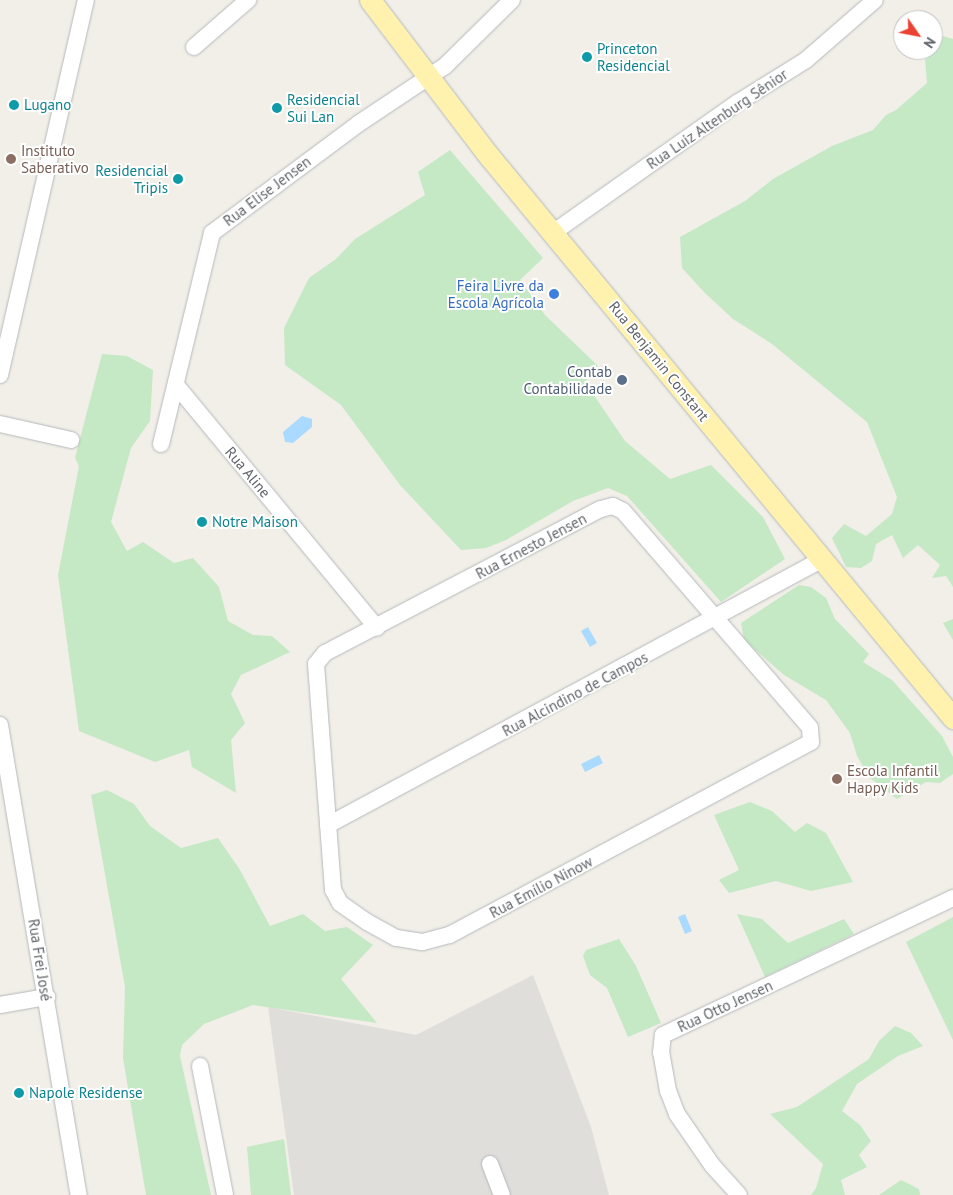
<!DOCTYPE html>
<html>
<head>
<meta charset="utf-8">
<style>
  body { margin:0 }
  #map { position:relative; width:953px; height:1195px; overflow:hidden; background:#f1efe8; font-family:"PT Sans",sans-serif }
  div>[style] { position:absolute }
  [style*='--x'] { left:calc(var(--x)*1px); top:calc(var(--y)*1px); width:calc(var(--w)*1px); rotate:calc(var(--a)*1deg) }
  .industrial>* { inset:0; background:#e0deda }
  .green>* { inset:0; background:#c5e8c5 }
  .water>* { inset:0; background:#aadaff }
  .roads { filter:drop-shadow(0 0 1px #b5b8bc) drop-shadow(0 0 1px #b5b8bc) }
  .minor>* { height:16px; margin:-8px; padding:0 8px; transform-origin:8px; border-radius:8px; background:#fff }
  .major>* { height:21px; margin:-10.5px; padding:0 10.5px; transform-origin:10.5px; border-radius:10.5px; background:#fff2af }
  .dots>* { width:14px; height:14px; translate:-50% -50%; box-sizing:border-box; border:2px solid #fff; border-radius:50% }
  span { translate:-50% -50%; white-space:nowrap; text-align:center; line-height:1.15; -webkit-text-stroke:4px #fff; paint-order:stroke }
  .culture-label { font-size:15px; color:#0d838f }
  .left { translate:0 -50%; text-align:left }
  .right { translate:-100% -50%; text-align:right }
  .street-label { font-size:15px; color:#5f6368 }
  .education-label { font-size:15px; color:#785e54 }
  .shop-label { font-size:15px; color:#366cbe }
  .service-label { font-size:15px; color:#4e5e75 }
  .north { position:absolute; left:893px; top:10px; width:50px; height:50px; box-sizing:border-box; background:#fff; border:1px solid #bfc1c3; border-radius:50%; rotate:123deg; font-size:14px; font-weight:700; line-height:20px; text-align:center; color:#5f6368 }
  .north::after { content:''; display:block; margin:auto; width:18px; height:22px; background:#ea4335; clip-path:polygon(50% 0,100% 100%,50% 72%,0 100%) }
</style>
</head>
<body>
<div id="map">
  <div class="industrial">
    <div style="clip-path:polygon(533px 975px,591px 1127px,609px 1195px,294px 1195px,268px 1007px,416px 1035px)"></div>
  </div>
  <div class="green">
    <div style="clip-path:polygon(943px 36px,953px 39px,953px 587px,946px 576px,932px 578px,940px 565px,918px 545px,903px 558px,892px 535px,876px 544px,872px 561px,861px 568px,846px 567px,832px 538px,844px 524px,866px 536px,892px 514px,897px 497px,867px 422px,772px 344px,733px 319px,705px 293px,682px 268px,680px 237px,745px 201px,773px 179px,832px 146px,873px 130px,886px 115px,896px 110px,927px 83px,925px 59px)"></div>
    <div style="clip-path:polygon(450px 150px,543px 258px,520px 280px,545px 315px,598px 366px,585px 382px,625px 441px,670px 479px,711px 465px,763px 517px,785px 559px,721px 602px,627px 496px,608px 488px,573px 501px,506px 540px,486px 548px,461px 550px,400px 485px,341px 405px,285px 365px,284px 328px,309px 278px,336px 259px,355px 239px,425px 195px,418px 172px)"></div>
    <div style="clip-path:polygon(102px 354px,127px 356px,153px 370px,150px 421px,131px 448px,111px 522px,127px 551px,143px 542px,174px 563px,193px 558px,219px 587px,228px 621px,253px 635px,272px 636px,290px 652px,241px 675px,231px 694px,245px 723px,231px 740px,236px 793px,192px 767px,189px 750px,155px 762px,79px 731px,58px 575px,79px 466px,75px 458px)"></div>
    <div style="clip-path:polygon(799px 585px,811px 587px,826px 598px,835px 619px,869px 654px,863px 662px,892px 680px,942px 736px,953px 757px,953px 774px,940px 783px,926px 782px,897px 799px,870px 778px,857px 756px,850px 733px,826px 700px,784px 675px,744px 640px,741px 623px)"></div>
    <div style="clip-path:polygon(953px 619px,953px 640px,943px 623px)"></div>
    <div style="clip-path:polygon(107px 790px,134px 804px,150px 826px,181px 848px,218px 838px,240px 870px,270px 926px,303px 914px,325px 931px,347px 927px,373px 945px,341px 979px,377px 1023px,253px 1005px,204px 1024px,182px 1045px,180px 1056px,211px 1195px,146px 1195px,123px 1058px,125px 987px,91px 795px)"></div>
    <div style="clip-path:polygon(750px 802px,772px 811px,795px 832px,807px 823px,826px 833px,853px 882px,811px 891px,776px 881px,729px 893px,719px 880px,739px 870px,714px 815px)"></div>
    <div style="clip-path:polygon(737px 914px,762px 919px,788px 943px,844px 919px,854px 934px,765px 977px)"></div>
    <div style="clip-path:polygon(953px 917px,953px 1040px,906px 942px)"></div>
    <div style="clip-path:polygon(619px 939px,636px 966px,661px 1023px,628px 1037px,607px 988px,590px 975px,583px 956px,586px 950px)"></div>
    <div style="clip-path:polygon(895px 1026px,911px 1033px,923px 1046px,898px 1056px,857px 1084px,842px 1111px,860px 1125px,871px 1141px,859px 1155px,867px 1167px,841px 1180px,845px 1195px,811px 1195px,816px 1188px,823px 1164px,770px 1114px,797px 1107px,869px 1059px,879px 1041px)"></div>
    <div style="clip-path:polygon(284px 1139px,291px 1195px,251px 1195px,247px 1147px)"></div>
    <div style="clip-path:polygon(901px 1180px,919px 1189px,920px 1195px,879px 1195px)"></div>
  </div>
  <div class="water">
    <div style="clip-path:polygon(302px 416px,312px 419px,312px 427px,293px 443px,285px 442px,283px 432px)"></div>
    <div style="clip-path:polygon(588px 627px,597px 643px,590px 647px,581px 631px)"></div>
    <div style="clip-path:polygon(599px 755px,603px 763px,585px 772px,581px 764px)"></div>
    <div style="clip-path:polygon(685px 914px,692px 931px,685px 934px,678px 917px)"></div>
  </div>
  <div class="roads">
    <div class="minor">
      <div style="--x:194;--y:47;--w:72;--a:-41"></div>
      <div style="--x:554;--y:232;--w:224;--a:-35.2"></div>
      <div style="--x:737;--y:103;--w:81;--a:-31.9"></div>
      <div style="--x:806;--y:60;--w:91;--a:-41"></div>
      <div style="--x:0;--y:375;--w:385;--a:-77.1"></div>
      <div style="--x:176;--y:385;--w:315;--a:50.4"></div>
      <div style="--x:0;--y:424;--w:73;--a:12.7"></div>
      <div style="--x:161;--y:444;--w:217;--a:-76.4"></div>
      <div style="--x:212;--y:233;--w:182;--a:-36.7"></div>
      <div style="--x:358;--y:124;--w:105;--a:-33.7"></div>
      <div style="--x:445;--y:66;--w:94;--a:-44.6"></div>
      <div style="--x:613;--y:506;--w:11;--a:27"></div>
      <div style="--x:623;--y:511;--w:286;--a:49.2"></div>
      <div style="--x:810;--y:728;--w:14;--a:86"></div>
      <div style="--x:811;--y:742;--w:410;--a:151.9"></div>
      <div style="--x:449;--y:935;--w:28;--a:165"></div>
      <div style="--x:422;--y:942;--w:26;--a:-171"></div>
      <div style="--x:396;--y:938;--w:33;--a:-151"></div>
      <div style="--x:367;--y:922;--w:33;--a:-145"></div>
      <div style="--x:340;--y:903;--w:15;--a:-118"></div>
      <div style="--x:333;--y:890;--w:227;--a:-94.3"></div>
      <div style="--x:316;--y:664;--w:14;--a:-51"></div>
      <div style="--x:325;--y:653;--w:311;--a:-27.6"></div>
      <div style="--x:601;--y:509;--w:12;--a:-14"></div>
      <div style="--x:0;--y:725;--w:477;--a:80.5"></div>
      <div style="--x:328;--y:825;--w:560;--a:-28.26"></div>
      <div style="--x:0;--y:1005;--w:48;--a:-9.7"></div>
      <div style="--x:200;--y:1066;--w:131;--a:79"></div>
      <div style="--x:490;--y:1164;--w:33;--a:69"></div>
      <div style="--x:739;--y:1195;--w:40;--a:-132"></div>
      <div style="--x:712;--y:1165;--w:62;--a:-124.5"></div>
      <div style="--x:677;--y:1114;--w:25;--a:-111"></div>
      <div style="--x:668;--y:1091;--w:39;--a:-100"></div>
      <div style="--x:661;--y:1053;--w:18;--a:-84"></div>
      <div style="--x:663;--y:1035;--w:321;--a:-25.3"></div>
    </div>
    <div class="major">
      <div style="--x:370;--y:0;--w:196;--a:52.7"></div>
      <div style="--x:489;--y:156;--w:729;--a:50.46"></div>
    </div>
  </div>
  <div class="dots">
    <div style="left:587px;top:57px;background:#0f9aa8"></div>
    <div style="left:14px;top:105px;background:#0f9aa8"></div>
    <div style="left:277px;top:108px;background:#0f9aa8"></div>
    <div style="left:11px;top:159px;background:#8d6e63"></div>
    <div style="left:178px;top:179px;background:#0f9aa8"></div>
    <div style="left:554px;top:294px;background:#3f7fe0"></div>
    <div style="left:622px;top:380px;background:#5c6f8a"></div>
    <div style="left:202px;top:522px;background:#0f9aa8"></div>
    <div style="left:837px;top:779px;background:#8d6e63"></div>
    <div style="left:19px;top:1093px;background:#0f9aa8"></div>
  </div>
  <div class="culture-label">
    <span class="left" style="left:597px;top:57px">Princeton<br>Residencial</span>
    <span class="left" style="left:287px;top:108px">Residencial<br>Sui Lan</span>
    <span class="left" style="left:24px;top:105px">Lugano</span>
    <span class="right" style="left:168px;top:179px">Residencial<br>Tripis</span>
    <span class="left" style="left:212px;top:522px">Notre Maison</span>
    <span class="left" style="left:29px;top:1093px">Napole Residense</span>
  </div>
  <div class="street-label">
    <span style="left:717px;top:119px;rotate:-34deg">Rua Luiz Altenburg Sênior</span>
    <span style="left:267px;top:191px;rotate:-37deg">Rua Elise Jensen</span>
    <span style="left:659px;top:361px;rotate:51deg">Rua Benjamin Constant</span>
    <span style="left:248px;top:472px;rotate:50deg">Rua Aline</span>
    <span style="left:531px;top:546px;rotate:-28deg">Rua Ernesto Jensen</span>
    <span style="left:575px;top:694px;rotate:-28deg">Rua Alcindino de Campos</span>
    <span style="left:541px;top:887px;rotate:-28deg">Rua Emílio Ninow</span>
    <span style="left:40px;top:960px;rotate:81deg">Rua Frei José</span>
    <span style="left:725px;top:1006px;rotate:-25deg">Rua Otto Jensen</span>
  </div>
  <div class="education-label">
    <span class="left" style="left:21px;top:159px">Instituto<br>Saberativo</span>
    <span class="left" style="left:847px;top:779px">Escola Infantil<br>Happy Kids</span>
  </div>
  <div class="shop-label">
    <span class="right" style="left:544px;top:294px">Feira Livre da<br>Escola Agrícola</span>
  </div>
  <div class="service-label">
    <span class="right" style="left:612px;top:380px">Contab<br>Contabilidade</span>
  </div>
  <div class="north">N</div>
</div>
</body>
</html>
